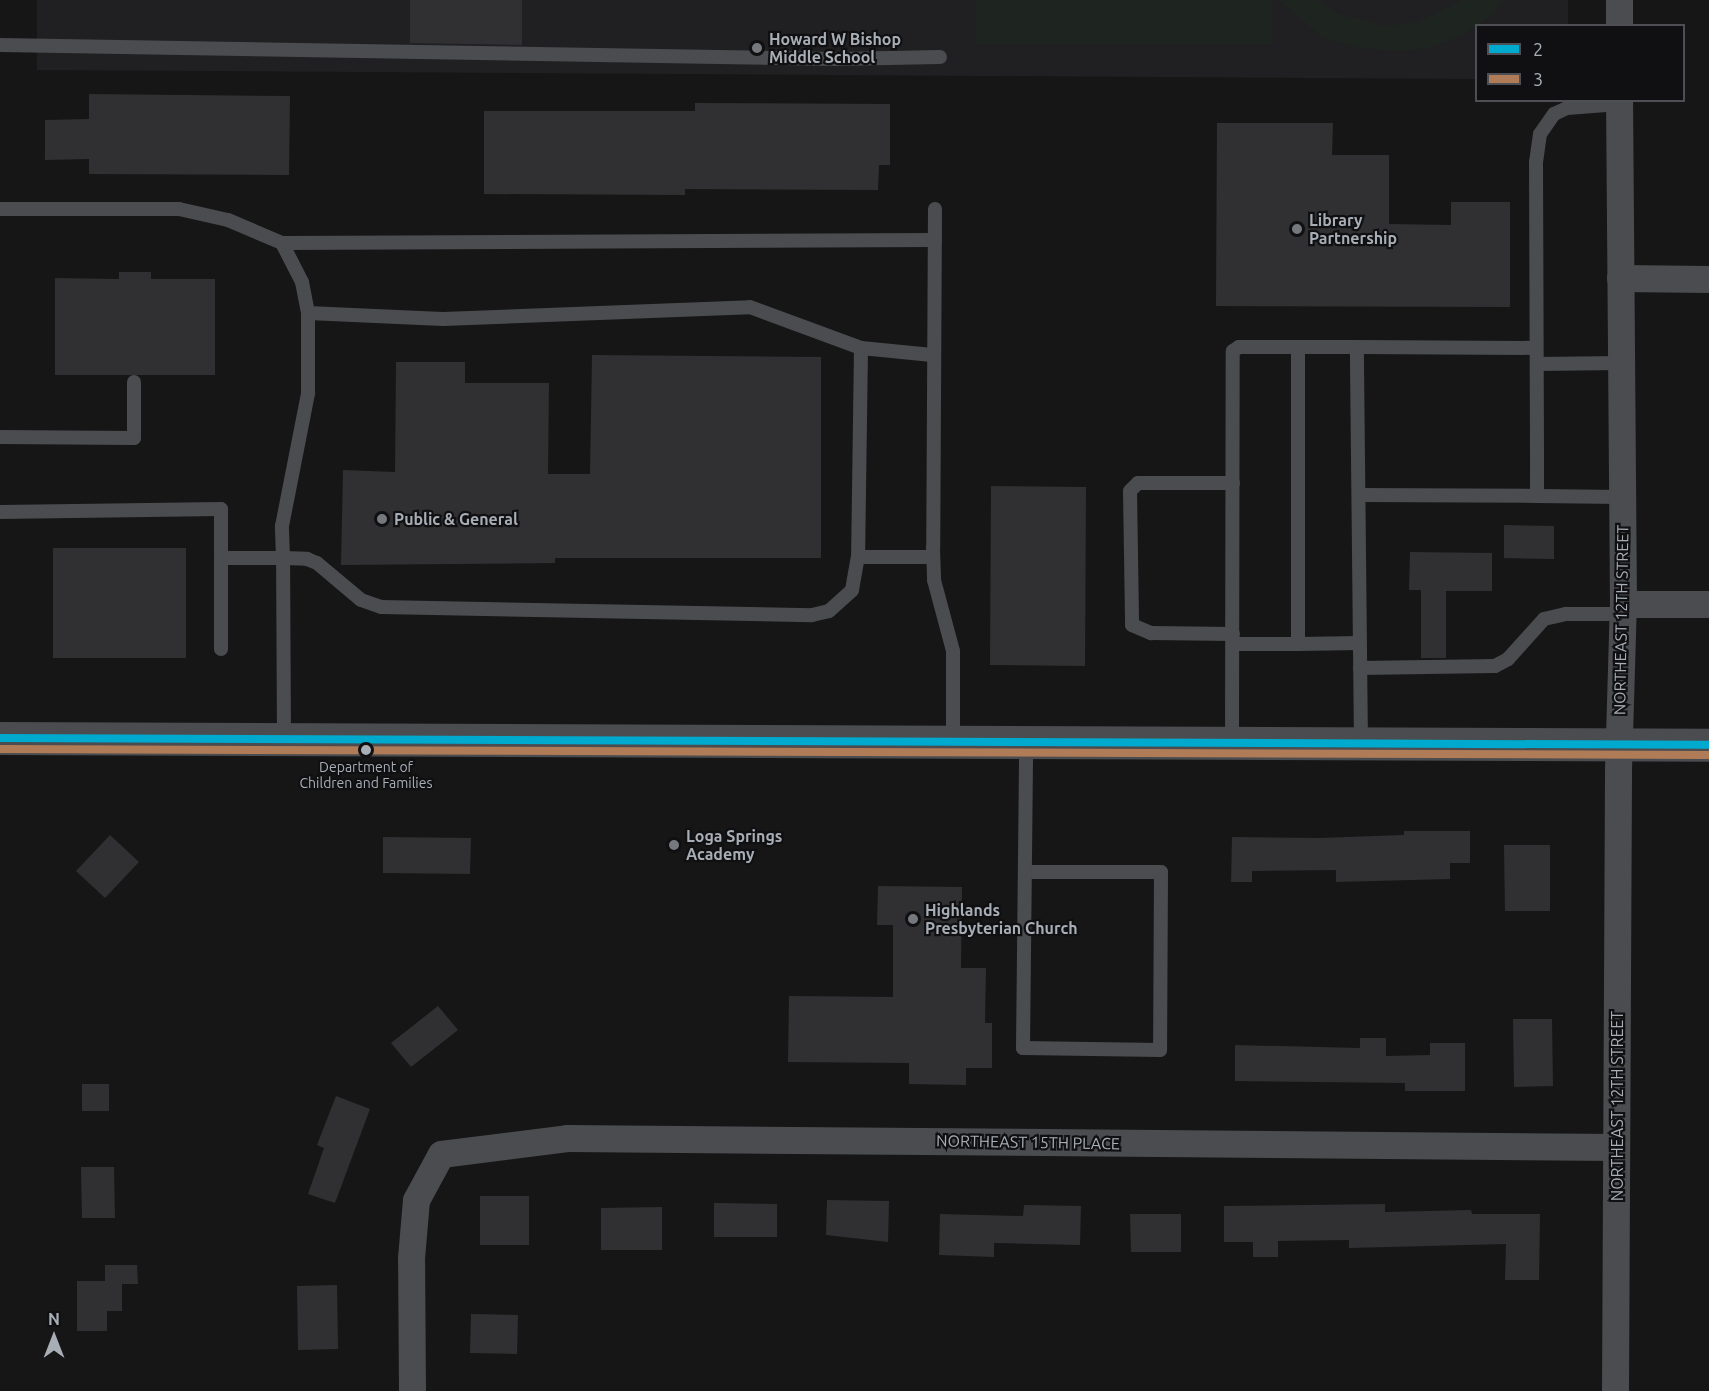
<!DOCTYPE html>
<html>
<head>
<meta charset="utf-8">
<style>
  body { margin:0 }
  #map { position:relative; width:1709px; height:1391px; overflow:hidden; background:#161616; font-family:Ubuntu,sans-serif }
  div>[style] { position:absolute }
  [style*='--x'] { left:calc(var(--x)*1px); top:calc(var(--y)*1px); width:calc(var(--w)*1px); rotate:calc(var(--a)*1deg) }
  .built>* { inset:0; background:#202022 }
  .green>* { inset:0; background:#1e241f }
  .building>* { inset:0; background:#303032 }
  .service>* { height:14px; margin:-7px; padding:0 7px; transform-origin:7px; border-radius:7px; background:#4a4c4f }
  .minor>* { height:27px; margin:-13.5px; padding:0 13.5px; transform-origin:13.5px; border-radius:13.5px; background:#4a4c4f }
  .tertiary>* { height:33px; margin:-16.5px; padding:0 16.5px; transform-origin:16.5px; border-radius:16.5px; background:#4a4c4f }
  .bus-1>* { height:8px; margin:-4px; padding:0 4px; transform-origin:4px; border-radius:4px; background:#00a9ce }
  .bus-2>* { height:8px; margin:-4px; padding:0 4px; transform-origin:4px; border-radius:4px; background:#b07c57 }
  .dots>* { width:16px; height:16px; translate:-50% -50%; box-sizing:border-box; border:3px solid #101012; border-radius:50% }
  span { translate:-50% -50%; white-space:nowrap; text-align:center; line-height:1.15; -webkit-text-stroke:4.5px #101012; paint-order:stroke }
  .bus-label { font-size:14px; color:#a8aeb6 }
  .poi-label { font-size:16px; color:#a8aeb6; font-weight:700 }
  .left { translate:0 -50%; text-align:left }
  .street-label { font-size:16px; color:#a8aeb6 }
  .legend { position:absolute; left:1475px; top:24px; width:210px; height:78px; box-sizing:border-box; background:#101012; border:2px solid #4d4f54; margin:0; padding:8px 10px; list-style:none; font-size:18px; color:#a8aeb6 }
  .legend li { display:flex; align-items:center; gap:12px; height:30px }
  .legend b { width:30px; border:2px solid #4d4f54 }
  .north { position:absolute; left:24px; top:1307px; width:60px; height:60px; -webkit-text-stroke:4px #101012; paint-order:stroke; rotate:0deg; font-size:16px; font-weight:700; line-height:24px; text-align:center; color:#a8aeb6 }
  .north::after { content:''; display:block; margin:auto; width:21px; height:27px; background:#a8aeb6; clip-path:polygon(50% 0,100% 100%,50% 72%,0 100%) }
</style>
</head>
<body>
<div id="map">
  <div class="built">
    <div style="clip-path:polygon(37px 0,1568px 0,1568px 25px,1476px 26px,1476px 79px,37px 70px)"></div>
  </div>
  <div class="green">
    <div style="clip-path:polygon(975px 0,1272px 0,1273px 44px,976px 44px)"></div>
    <div style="clip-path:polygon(1279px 0,1317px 0,1339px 14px,1385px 26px,1419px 22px,1463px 0,1503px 0,1490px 16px,1463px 35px,1428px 48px,1397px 51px,1358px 48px,1322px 37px)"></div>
  </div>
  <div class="building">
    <div style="clip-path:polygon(410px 0,522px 0,522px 45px,410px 43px)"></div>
    <div style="clip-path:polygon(89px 94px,290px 96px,289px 175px,89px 174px,89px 159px,45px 160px,45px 120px,89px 119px)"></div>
    <div style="clip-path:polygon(695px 103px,890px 104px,890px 165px,879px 165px,878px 190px,685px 189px,685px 195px,484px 194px,484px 111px,695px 111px)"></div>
    <div style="clip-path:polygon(1217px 123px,1333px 123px,1332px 155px,1389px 155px,1389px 224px,1451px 225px,1451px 202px,1510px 202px,1510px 307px,1216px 306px)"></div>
    <div style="clip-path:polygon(119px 272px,151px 272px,151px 279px,215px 279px,215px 375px,55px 375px,55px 278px,119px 279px)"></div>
    <div style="clip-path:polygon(592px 355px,821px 357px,821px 558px,555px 558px,555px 563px,341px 565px,343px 470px,395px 472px,396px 362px,465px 362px,465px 383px,549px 383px,548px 474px,590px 474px)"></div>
    <div style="clip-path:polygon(991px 486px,1086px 487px,1085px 666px,990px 665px)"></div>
    <div style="clip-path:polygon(1504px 525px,1554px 526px,1554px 559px,1504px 558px)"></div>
    <div style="clip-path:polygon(53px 548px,186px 548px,186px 658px,53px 658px)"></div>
    <div style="clip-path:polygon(1410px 552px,1492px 553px,1492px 591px,1446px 591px,1446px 658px,1421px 658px,1421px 590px,1409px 590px)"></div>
    <div style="clip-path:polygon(1404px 831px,1470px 831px,1470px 863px,1450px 863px,1450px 879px,1336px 882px,1336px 870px,1252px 871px,1252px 882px,1231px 882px,1232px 837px,1319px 838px,1404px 835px)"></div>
    <div style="clip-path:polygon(110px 835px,139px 862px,105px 898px,76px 871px)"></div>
    <div style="clip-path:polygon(383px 837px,471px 838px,470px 874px,383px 873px)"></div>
    <div style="clip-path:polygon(1504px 845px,1550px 845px,1550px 911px,1505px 911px)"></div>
    <div style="clip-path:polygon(878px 886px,962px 887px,961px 968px,986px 968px,985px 1023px,992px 1023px,992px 1068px,966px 1068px,966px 1085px,909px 1084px,909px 1063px,788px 1062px,789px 996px,893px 997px,893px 925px,877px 925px)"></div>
    <div style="clip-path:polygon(438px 1006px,458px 1030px,411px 1067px,391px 1043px)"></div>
    <div style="clip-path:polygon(1513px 1019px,1552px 1019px,1553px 1086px,1514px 1087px)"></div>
    <div style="clip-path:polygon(1360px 1038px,1386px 1038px,1386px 1056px,1430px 1055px,1430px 1043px,1465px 1043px,1465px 1091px,1405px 1091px,1405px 1083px,1235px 1081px,1235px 1045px,1360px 1048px)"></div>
    <div style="clip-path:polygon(82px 1084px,109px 1084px,109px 1111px,82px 1111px)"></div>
    <div style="clip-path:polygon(336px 1096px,370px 1109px,335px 1203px,308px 1194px,324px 1148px,317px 1145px)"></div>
    <div style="clip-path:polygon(81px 1167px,114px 1167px,115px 1218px,82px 1218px)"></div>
    <div style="clip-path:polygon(480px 1196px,529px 1196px,529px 1245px,480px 1245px)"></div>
    <div style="clip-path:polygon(827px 1200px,889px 1201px,888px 1242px,826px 1235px)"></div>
    <div style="clip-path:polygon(714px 1203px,777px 1204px,777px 1237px,714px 1237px)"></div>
    <div style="clip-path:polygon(1385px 1204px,1385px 1212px,1471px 1210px,1472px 1214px,1540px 1214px,1539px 1280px,1505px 1280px,1506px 1244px,1349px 1248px,1349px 1240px,1278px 1241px,1278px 1257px,1253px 1257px,1253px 1242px,1224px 1242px,1224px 1206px)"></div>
    <div style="clip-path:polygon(1024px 1205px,1081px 1206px,1080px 1245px,994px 1243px,994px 1257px,939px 1255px,940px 1214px,1023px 1216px)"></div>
    <div style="clip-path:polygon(662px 1207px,662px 1250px,601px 1250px,601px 1208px)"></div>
    <div style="clip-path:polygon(1130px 1214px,1181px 1214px,1181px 1252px,1131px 1252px)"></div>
    <div style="clip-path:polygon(105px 1265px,137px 1265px,138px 1284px,122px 1284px,122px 1311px,107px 1311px,107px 1331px,77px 1331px,77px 1281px,105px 1281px)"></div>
    <div style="clip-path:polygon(337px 1285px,338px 1349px,298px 1350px,297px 1286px)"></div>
    <div style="clip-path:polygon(471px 1314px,518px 1315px,517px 1354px,470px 1353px)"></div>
  </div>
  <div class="service">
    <div style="--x:0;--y:45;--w:837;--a:0.96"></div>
    <div style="--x:837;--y:59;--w:103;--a:-1.1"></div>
    <div style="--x:1619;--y:104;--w:52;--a:175.6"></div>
    <div style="--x:1567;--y:108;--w:14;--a:155"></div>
    <div style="--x:1554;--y:114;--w:24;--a:125"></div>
    <div style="--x:1540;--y:134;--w:28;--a:98"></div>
    <div style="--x:1536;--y:162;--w:305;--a:89.8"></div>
    <div style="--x:1537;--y:467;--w:29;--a:90"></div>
    <div style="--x:1537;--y:496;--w:85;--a:0.7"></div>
    <div style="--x:0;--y:209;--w:179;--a:0"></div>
    <div style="--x:179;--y:209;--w:50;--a:12.7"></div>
    <div style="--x:228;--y:220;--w:59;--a:23.1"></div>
    <div style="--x:282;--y:243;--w:653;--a:-0.26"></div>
    <div style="--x:935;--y:209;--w:339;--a:90.3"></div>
    <div style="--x:933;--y:548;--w:32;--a:88"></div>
    <div style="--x:934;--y:580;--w:73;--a:75"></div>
    <div style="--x:953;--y:651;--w:91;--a:90"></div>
    <div style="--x:282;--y:243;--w:44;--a:62.9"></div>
    <div style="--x:302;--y:282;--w:32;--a:79"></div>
    <div style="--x:1298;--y:347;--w:297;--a:90"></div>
    <div style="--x:1298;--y:644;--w:62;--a:-0.9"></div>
    <div style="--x:932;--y:355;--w:71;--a:-174.4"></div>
    <div style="--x:861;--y:348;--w:209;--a:90.8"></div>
    <div style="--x:858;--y:557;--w:75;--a:0"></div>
    <div style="--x:1537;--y:364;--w:84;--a:-0.7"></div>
    <div style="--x:0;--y:437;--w:134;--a:0.4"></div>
    <div style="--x:134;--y:438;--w:56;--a:-90"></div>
    <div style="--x:1233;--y:483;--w:95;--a:180"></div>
    <div style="--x:1138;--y:483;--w:11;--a:135"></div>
    <div style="--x:1130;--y:491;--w:134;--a:89.1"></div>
    <div style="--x:1132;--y:625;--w:21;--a:23"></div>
    <div style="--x:1151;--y:633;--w:82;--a:0.7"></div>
    <div style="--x:1359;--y:495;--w:178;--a:0.3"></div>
    <div style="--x:0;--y:512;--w:221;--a:-0.8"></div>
    <div style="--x:221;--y:509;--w:49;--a:90"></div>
    <div style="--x:221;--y:558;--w:62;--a:0"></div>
    <div style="--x:283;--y:558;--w:32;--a:-92"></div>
    <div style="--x:282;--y:526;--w:136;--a:-78.9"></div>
    <div style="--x:308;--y:393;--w:80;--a:-90"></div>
    <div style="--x:308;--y:313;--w:135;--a:2.5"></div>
    <div style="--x:443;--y:319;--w:307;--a:-2.2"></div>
    <div style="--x:750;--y:307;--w:118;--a:20.3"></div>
    <div style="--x:221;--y:558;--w:91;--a:90"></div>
    <div style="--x:1233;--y:644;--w:65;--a:0"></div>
    <div style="--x:1360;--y:668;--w:135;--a:-0.8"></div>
    <div style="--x:1495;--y:666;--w:15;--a:-28"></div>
    <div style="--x:1508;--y:659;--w:54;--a:-48"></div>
    <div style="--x:1544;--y:619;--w:23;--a:-13"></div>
    <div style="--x:1566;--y:614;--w:57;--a:0"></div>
    <div style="--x:284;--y:737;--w:179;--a:-90.3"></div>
    <div style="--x:283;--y:558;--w:24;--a:2"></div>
    <div style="--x:307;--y:559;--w:11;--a:22"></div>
    <div style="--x:317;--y:563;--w:57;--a:40.1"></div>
    <div style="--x:361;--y:600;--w:21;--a:19"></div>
    <div style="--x:381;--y:607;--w:431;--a:1.1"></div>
    <div style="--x:812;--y:615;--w:17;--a:-13"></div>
    <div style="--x:829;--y:611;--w:31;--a:-42"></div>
    <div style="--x:852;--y:590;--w:34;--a:-80"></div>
    <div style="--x:1232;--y:743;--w:392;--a:-89.9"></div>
    <div style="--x:1233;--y:351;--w:7;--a:-34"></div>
    <div style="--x:1239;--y:347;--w:118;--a:0"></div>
    <div style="--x:1361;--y:745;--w:398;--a:-90.6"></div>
    <div style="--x:1357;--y:347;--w:179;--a:0.3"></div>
    <div style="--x:1025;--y:872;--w:136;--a:0"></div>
    <div style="--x:1161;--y:872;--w:178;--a:90.3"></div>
    <div style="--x:1160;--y:1050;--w:137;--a:-179.2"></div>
    <div style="--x:1023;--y:1048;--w:305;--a:-89.4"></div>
  </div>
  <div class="minor">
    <div style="--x:1619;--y:0;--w:26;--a:90"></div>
    <div style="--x:1620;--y:278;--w:89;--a:0.6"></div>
    <div style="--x:1623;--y:604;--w:86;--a:0"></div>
    <div style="--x:412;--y:1391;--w:133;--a:-90.4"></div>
    <div style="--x:411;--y:1258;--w:58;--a:-85.1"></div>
    <div style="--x:416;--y:1200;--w:52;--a:-61.5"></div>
    <div style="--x:441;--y:1154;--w:127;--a:-7.2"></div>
    <div style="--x:567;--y:1138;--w:1049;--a:0.49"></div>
    <div style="--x:1615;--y:1391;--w:622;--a:-89.72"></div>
    <div style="--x:1618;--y:769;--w:165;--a:-88.3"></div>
    <div style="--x:1623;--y:604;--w:504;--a:-90.45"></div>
  </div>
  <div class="tertiary">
    <div style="--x:0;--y:738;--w:1709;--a:0.23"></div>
  </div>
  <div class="bus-1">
    <div style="--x:0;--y:738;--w:1709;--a:0.23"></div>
  </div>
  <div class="bus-2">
    <div style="--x:0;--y:749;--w:1709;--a:0.2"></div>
  </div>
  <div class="dots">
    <div style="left:757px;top:48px;background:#75797e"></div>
    <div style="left:1297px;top:229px;background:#75797e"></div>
    <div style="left:382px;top:519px;background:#75797e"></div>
    <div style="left:366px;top:750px;background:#a8aeb6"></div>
    <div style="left:674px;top:845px;background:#75797e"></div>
    <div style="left:913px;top:919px;background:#75797e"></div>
  </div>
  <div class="bus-label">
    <span style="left:366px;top:775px">Department of<br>Children and Families</span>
  </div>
  <div class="poi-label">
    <span class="left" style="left:769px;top:48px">Howard W Bishop<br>Middle School</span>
    <span class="left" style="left:1309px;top:229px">Library<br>Partnership</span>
    <span class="left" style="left:394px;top:519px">Public &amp; General</span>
    <span class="left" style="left:686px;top:845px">Loga Springs<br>Academy</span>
    <span class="left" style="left:925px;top:919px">Highlands<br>Presbyterian Church</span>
  </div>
  <div class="street-label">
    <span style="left:1621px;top:620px;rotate:-89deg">NORTHEAST 12TH STREET</span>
    <span style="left:1617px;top:1106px;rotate:-90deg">NORTHEAST 12TH STREET</span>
    <span style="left:1028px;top:1142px;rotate:1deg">NORTHEAST 15TH PLACE</span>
  </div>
  <ul class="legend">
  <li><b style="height:8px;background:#00a9ce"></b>2</li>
  <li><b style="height:8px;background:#b07c57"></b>3</li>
  </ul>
  <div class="north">N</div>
</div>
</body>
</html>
